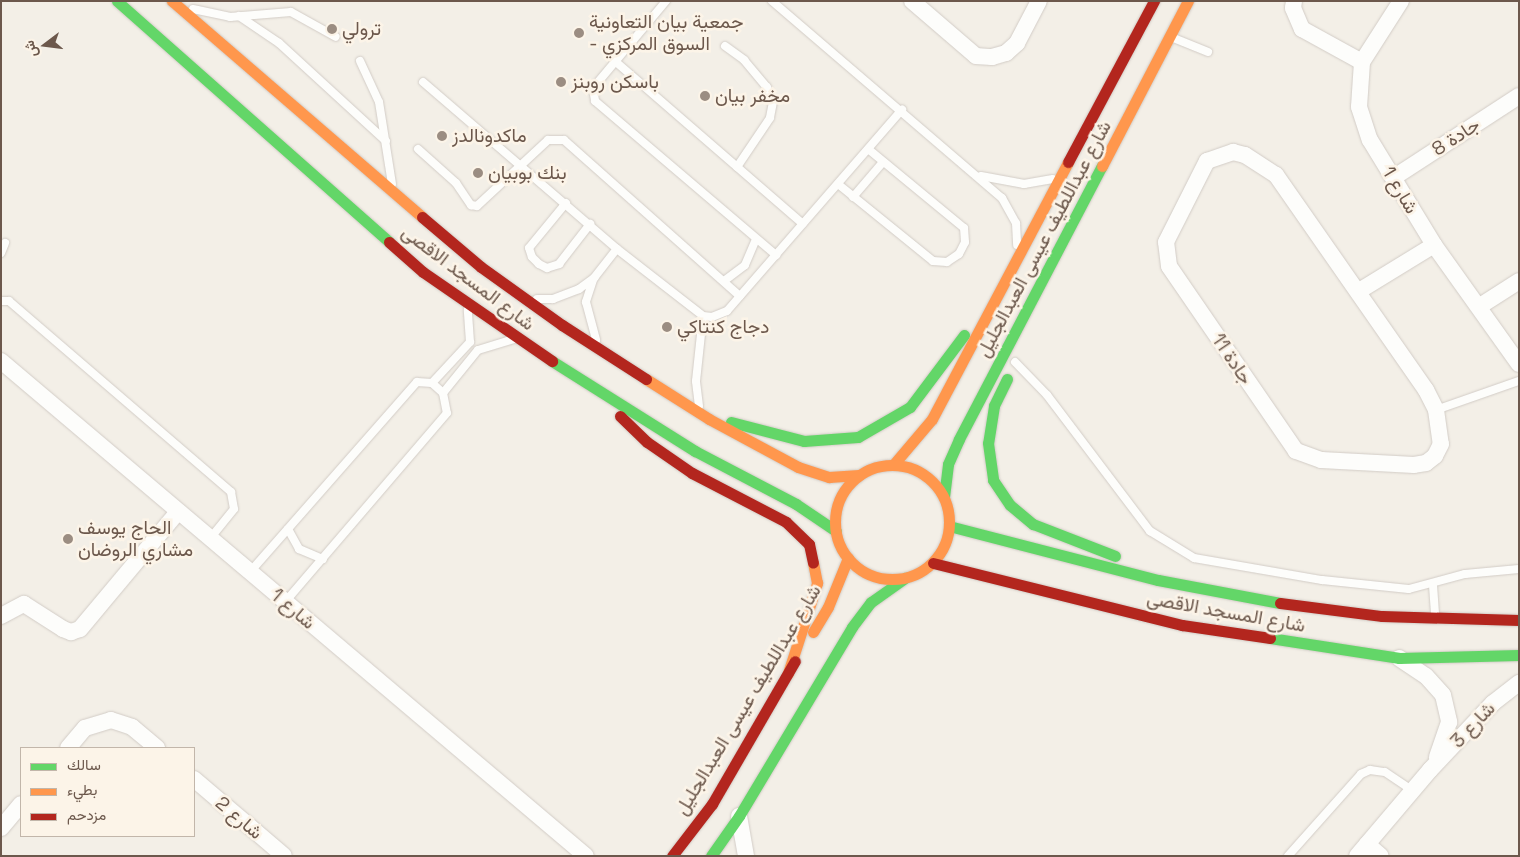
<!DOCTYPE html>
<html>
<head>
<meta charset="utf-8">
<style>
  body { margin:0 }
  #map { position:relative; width:1520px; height:857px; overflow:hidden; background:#f3efe7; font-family:"Space Grotesk",Vazirmatn,sans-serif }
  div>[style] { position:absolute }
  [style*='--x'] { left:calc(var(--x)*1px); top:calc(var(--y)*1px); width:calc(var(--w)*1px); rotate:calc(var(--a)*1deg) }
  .roads { filter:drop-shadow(0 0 1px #d2ccc6) drop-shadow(0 0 1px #d2ccc6) }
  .lane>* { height:8px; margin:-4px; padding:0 4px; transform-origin:4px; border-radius:4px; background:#fdfdfb }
  .street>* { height:16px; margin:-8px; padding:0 8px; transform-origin:8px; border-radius:8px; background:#fdfdfb }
  .fast>* { height:11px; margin:-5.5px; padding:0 5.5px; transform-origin:5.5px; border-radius:5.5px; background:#63d668 }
  .slow>* { height:11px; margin:-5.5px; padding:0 5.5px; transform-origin:5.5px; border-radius:5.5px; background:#ff974d }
  .slow>.ring { margin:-5.5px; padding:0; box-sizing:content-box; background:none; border:11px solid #ff974d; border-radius:50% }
  .jam>* { height:11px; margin:-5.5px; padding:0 5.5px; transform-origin:5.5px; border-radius:5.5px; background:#b3261e }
  .dots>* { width:14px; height:14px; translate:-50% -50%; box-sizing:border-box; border:2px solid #fcf4e8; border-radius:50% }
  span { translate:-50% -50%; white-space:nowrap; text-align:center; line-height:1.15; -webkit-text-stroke:5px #fcf4e8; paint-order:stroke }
  .poi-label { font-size:19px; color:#6c584c }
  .left { translate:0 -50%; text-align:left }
  .street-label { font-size:19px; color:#6c584c }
  .frame { position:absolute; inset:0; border:2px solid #6c584c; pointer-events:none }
  .legend { position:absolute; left:20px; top:747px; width:175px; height:90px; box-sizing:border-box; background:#fcf4e8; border:1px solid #c2b6aa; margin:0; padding:6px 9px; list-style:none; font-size:15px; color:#6c584c }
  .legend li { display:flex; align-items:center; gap:10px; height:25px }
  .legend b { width:25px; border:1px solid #c2b6aa }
  .north { position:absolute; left:20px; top:20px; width:50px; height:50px; -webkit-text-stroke:4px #fcf4e8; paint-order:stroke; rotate:255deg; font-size:14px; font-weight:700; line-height:20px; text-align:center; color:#6c584c }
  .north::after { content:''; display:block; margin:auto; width:18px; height:22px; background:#6c584c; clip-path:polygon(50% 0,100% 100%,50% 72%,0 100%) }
</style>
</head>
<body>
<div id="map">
  <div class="roads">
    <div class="lane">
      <div style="--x:666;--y:1;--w:114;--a:130"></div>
      <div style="--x:593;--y:88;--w:13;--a:81"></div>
      <div style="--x:595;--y:101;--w:238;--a:40.4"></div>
      <div style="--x:772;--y:1;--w:303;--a:40.6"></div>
      <div style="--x:1002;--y:198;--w:29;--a:61"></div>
      <div style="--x:1016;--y:223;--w:22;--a:87"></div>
      <div style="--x:193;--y:9;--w:38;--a:12"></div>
      <div style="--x:230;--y:17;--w:61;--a:-4.7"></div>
      <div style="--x:291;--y:12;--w:51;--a:29.1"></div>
      <div style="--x:239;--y:16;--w:48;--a:34"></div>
      <div style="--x:279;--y:43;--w:145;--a:42.5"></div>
      <div style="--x:1171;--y:37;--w:40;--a:22"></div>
      <div style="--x:725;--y:46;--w:24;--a:36"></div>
      <div style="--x:744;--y:60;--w:35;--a:50"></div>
      <div style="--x:767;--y:87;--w:16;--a:68"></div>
      <div style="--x:773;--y:102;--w:16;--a:101"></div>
      <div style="--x:770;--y:118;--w:59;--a:124"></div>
      <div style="--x:360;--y:61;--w:45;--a:65.1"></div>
      <div style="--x:379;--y:102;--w:83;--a:81"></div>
      <div style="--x:616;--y:62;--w:247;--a:40.9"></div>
      <div style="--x:423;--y:82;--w:256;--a:40.7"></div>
      <div style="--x:617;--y:249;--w:109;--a:37.9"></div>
      <div style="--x:703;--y:316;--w:9;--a:6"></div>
      <div style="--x:712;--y:317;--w:16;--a:-22"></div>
      <div style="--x:727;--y:311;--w:267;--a:-49"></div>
      <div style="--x:418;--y:149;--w:51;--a:41.8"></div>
      <div style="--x:456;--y:183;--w:27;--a:56"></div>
      <div style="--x:471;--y:205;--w:6;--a:9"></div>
      <div style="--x:477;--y:206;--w:97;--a:-42.9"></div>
      <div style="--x:548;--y:140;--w:16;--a:0"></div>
      <div style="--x:564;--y:140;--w:235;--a:41.6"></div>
      <div style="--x:981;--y:176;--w:44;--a:10.5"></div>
      <div style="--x:1024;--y:184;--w:29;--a:-10"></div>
      <div style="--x:838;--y:184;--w:122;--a:39"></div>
      <div style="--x:933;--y:261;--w:14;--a:4"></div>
      <div style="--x:947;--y:262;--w:14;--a:-34"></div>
      <div style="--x:959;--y:254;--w:13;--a:-63"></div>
      <div style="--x:965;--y:242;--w:14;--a:-94"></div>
      <div style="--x:964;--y:228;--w:124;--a:-140.5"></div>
      <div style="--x:853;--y:197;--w:46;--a:-49.4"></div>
      <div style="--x:566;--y:203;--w:58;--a:129.4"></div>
      <div style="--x:529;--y:248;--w:9;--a:72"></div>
      <div style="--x:532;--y:257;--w:10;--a:45"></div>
      <div style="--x:539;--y:264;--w:9;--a:27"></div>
      <div style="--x:547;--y:268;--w:13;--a:-18"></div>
      <div style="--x:559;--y:264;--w:51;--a:-52.2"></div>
      <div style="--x:1;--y:253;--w:11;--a:-68"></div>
      <div style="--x:593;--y:280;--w:23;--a:108"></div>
      <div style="--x:586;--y:302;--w:39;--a:75"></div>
      <div style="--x:724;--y:281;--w:26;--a:-37"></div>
      <div style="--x:745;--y:265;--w:28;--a:-67"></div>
      <div style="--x:537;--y:299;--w:16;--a:0"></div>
      <div style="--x:553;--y:299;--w:28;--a:-21"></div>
      <div style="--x:579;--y:289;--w:19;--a:-36"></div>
      <div style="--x:594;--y:278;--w:37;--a:-52"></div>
      <div style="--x:1;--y:301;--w:8;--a:0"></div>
      <div style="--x:9;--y:301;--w:293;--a:40.7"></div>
      <div style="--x:231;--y:492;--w:17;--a:80"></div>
      <div style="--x:234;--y:509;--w:38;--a:129"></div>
      <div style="--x:1015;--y:362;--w:46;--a:45.9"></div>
      <div style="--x:1047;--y:395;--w:171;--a:52.9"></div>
      <div style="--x:1150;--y:531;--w:52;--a:31.5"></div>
      <div style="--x:1194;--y:558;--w:130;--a:9.8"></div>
      <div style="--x:1322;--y:580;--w:87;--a:5.9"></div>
      <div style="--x:1409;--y:589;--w:58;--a:-15"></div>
      <div style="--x:1465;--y:574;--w:54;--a:-5.3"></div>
      <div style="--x:432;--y:383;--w:56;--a:-47.2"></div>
      <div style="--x:470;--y:342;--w:32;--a:-94"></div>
      <div style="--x:443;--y:393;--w:55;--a:-50.9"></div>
      <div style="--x:478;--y:350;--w:38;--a:-17"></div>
      <div style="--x:699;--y:406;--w:25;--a:-97"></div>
      <div style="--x:696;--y:381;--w:65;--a:-83.9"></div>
      <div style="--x:1436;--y:410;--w:88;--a:-19.3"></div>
      <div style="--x:288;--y:529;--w:23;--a:61"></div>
      <div style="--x:299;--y:549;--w:26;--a:23"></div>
      <div style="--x:250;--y:572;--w:253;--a:-48.7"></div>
      <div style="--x:417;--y:382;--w:15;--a:4"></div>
      <div style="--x:432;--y:383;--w:15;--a:42"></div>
      <div style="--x:443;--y:393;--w:20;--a:79"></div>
      <div style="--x:447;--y:413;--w:249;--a:130.6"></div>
      <div style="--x:1433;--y:585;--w:30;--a:86"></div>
      <div style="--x:1288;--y:856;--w:110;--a:-48.3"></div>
      <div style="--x:1361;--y:774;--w:10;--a:-24"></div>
      <div style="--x:1370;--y:770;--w:15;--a:8"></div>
      <div style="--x:1385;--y:772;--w:34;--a:34"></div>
    </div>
    <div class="street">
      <div style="--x:912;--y:1;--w:84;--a:40.7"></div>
      <div style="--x:976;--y:56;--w:16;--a:4"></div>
      <div style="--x:992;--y:57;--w:15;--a:-16"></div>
      <div style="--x:1006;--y:53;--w:15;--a:-42"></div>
      <div style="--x:1017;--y:43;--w:47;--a:-62.4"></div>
      <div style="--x:1294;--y:1;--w:7;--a:98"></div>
      <div style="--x:1293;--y:8;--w:23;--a:67"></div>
      <div style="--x:1302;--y:29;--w:68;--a:28.8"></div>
      <div style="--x:1401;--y:1;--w:72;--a:122.6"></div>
      <div style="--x:1362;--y:62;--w:45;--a:93.8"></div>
      <div style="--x:1359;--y:107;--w:35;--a:72"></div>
      <div style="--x:1370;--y:140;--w:123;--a:58.6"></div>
      <div style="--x:1434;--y:245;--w:146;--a:54.5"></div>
      <div style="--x:1233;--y:152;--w:12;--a:14"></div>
      <div style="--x:1245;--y:155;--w:37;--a:33"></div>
      <div style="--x:1276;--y:175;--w:262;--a:55.1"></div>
      <div style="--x:1426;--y:390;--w:22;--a:63"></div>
      <div style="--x:1436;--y:410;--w:34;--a:82"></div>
      <div style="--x:1441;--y:444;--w:13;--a:117"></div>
      <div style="--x:1435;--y:456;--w:11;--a:142"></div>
      <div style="--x:1426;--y:463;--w:12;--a:171"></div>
      <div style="--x:1414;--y:465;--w:93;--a:-176.9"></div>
      <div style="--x:1321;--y:460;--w:27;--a:-160"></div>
      <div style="--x:1296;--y:451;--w:224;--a:-124.5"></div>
      <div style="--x:1169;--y:266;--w:24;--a:-97"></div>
      <div style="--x:1166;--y:242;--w:91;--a:-63.2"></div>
      <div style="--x:1207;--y:161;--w:28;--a:-19"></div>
      <div style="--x:1393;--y:178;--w:150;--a:-33.1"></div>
      <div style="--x:1359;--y:291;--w:88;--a:-31.5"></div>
      <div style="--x:1480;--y:306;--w:46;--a:-32.7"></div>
      <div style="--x:1;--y:361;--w:766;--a:40.24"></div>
      <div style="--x:1;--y:616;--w:26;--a:-28"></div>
      <div style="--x:24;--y:604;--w:46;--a:32.7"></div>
      <div style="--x:63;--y:629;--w:9;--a:21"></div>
      <div style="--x:71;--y:632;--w:9;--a:-18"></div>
      <div style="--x:80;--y:629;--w:153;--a:-50.1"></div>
      <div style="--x:1399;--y:658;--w:32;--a:34"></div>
      <div style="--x:1426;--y:676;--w:25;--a:48"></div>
      <div style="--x:1443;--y:695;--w:28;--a:77"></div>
      <div style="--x:1449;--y:722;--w:37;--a:109"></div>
      <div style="--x:68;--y:748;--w:26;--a:-50"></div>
      <div style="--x:85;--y:728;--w:27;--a:-17"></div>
      <div style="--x:111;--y:720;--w:22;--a:18"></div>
      <div style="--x:132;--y:727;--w:33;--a:40"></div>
      <div style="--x:194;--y:779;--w:118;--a:40.5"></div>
      <div style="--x:739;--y:816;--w:41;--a:80.1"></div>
      <div style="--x:1;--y:828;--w:31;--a:-50"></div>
      <div style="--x:1367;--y:844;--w:18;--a:41"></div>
      <div style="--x:1357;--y:856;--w:113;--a:-49.7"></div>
      <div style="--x:1430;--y:770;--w:92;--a:-46.8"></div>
      <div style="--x:1493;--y:703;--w:33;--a:-38"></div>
    </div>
    <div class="fast">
      <div style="--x:117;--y:1;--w:363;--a:41.5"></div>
      <div style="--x:552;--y:361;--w:169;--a:32.2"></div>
      <div style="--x:695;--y:451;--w:114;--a:27.7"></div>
      <div style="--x:796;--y:504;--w:48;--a:34"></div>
      <div style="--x:1007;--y:379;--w:30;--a:116"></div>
      <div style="--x:994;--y:406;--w:37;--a:99"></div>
      <div style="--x:988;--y:443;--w:37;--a:82"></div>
      <div style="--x:993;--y:480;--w:30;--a:56"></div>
      <div style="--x:1010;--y:505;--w:30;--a:40"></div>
      <div style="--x:1033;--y:524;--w:88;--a:21.3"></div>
      <div style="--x:731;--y:422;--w:75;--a:14.6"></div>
      <div style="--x:804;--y:441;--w:54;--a:-4.2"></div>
      <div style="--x:858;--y:437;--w:60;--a:-30"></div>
      <div style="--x:910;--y:407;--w:90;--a:-53.1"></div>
      <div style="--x:944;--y:497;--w:33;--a:-83"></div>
      <div style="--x:948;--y:464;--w:27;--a:-66"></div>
      <div style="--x:959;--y:439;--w:308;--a:-62.4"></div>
      <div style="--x:949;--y:526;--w:216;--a:14.5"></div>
      <div style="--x:1158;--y:580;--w:124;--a:10.7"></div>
      <div style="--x:1270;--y:638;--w:131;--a:8.8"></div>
      <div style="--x:1399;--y:658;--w:120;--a:-1.4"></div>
      <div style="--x:711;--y:856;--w:49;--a:-55"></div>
      <div style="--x:739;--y:816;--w:220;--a:-59.1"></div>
      <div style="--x:852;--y:627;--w:31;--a:-53"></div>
      <div style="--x:871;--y:602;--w:42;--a:-35.2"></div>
    </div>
    <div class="slow">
      <div style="--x:172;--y:1;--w:330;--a:40.8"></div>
      <div style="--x:1102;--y:166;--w:186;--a:-62.5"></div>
      <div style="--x:646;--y:379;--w:75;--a:32.4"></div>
      <div style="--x:709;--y:419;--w:101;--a:28.3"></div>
      <div style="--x:798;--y:467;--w:33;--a:18"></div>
      <div style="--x:829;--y:477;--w:30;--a:-4"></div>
      <div style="--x:893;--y:465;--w:60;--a:-49.7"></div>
      <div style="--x:932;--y:419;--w:291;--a:-62.1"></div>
      <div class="ring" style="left:835px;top:465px;width:103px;height:103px"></div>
      <div style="--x:813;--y:632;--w:29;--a:-59"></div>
      <div style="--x:828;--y:607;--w:53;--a:-67.8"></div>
      <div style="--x:788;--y:673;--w:95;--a:-72.1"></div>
      <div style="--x:817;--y:583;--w:20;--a:-101"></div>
    </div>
    <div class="jam">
      <div style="--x:1068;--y:162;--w:183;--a:-61.9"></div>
      <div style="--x:422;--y:217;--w:77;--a:40.3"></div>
      <div style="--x:481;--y:267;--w:100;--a:35.6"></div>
      <div style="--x:562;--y:325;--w:100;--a:32.7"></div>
      <div style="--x:389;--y:242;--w:45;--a:41.4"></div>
      <div style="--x:423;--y:272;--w:157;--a:34.6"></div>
      <div style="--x:620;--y:416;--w:37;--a:44"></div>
      <div style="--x:647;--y:442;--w:55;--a:34.6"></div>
      <div style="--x:692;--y:473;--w:106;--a:27.5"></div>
      <div style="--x:786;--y:522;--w:32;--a:44"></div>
      <div style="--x:809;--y:544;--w:19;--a:78"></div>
      <div style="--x:933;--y:563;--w:257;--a:14"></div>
      <div style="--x:1182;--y:625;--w:89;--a:8.4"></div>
      <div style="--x:1280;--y:603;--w:103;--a:7.3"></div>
      <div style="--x:1382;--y:616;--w:137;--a:1.7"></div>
      <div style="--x:672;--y:856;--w:66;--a:-52.4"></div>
      <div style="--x:712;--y:804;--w:165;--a:-59.9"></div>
    </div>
  </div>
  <div class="dots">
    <div style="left:332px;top:29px;background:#9b8d82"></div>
    <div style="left:579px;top:33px;background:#9b8d82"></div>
    <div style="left:561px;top:82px;background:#9b8d82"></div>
    <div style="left:705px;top:96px;background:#9b8d82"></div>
    <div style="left:442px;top:136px;background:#9b8d82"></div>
    <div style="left:478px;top:173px;background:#9b8d82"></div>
    <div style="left:667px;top:327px;background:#9b8d82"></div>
    <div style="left:68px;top:539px;background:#9b8d82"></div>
  </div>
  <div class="poi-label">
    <span class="left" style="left:589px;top:33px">جمعية بيان التعاونية<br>- السوق المركزي</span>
    <span class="left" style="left:342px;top:29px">ترولي</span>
    <span class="left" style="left:571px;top:82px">باسكن روبنز</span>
    <span class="left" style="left:715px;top:96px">مخفر بيان</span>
    <span class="left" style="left:452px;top:136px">ماكدونالدز</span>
    <span class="left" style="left:488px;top:173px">بنك بوبيان</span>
    <span class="left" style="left:677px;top:327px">دجاج كنتاكي</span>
    <span class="left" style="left:78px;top:539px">الحاج يوسف<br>مشاري الروضان</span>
  </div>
  <div class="street-label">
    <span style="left:1456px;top:137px;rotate:-33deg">جادة 8</span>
    <span style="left:1400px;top:190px;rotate:59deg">شارع 1</span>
    <span style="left:1044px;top:239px;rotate:-62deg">شارع عبداللطيف عيسى العبدالجليل</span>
    <span style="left:468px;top:278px;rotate:37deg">شارع المسجد الاقصى</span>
    <span style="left:1232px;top:359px;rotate:56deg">جادة 11</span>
    <span style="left:293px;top:609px;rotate:40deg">شارع 1</span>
    <span style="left:1226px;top:612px;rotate:10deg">شارع المسجد الاقصى</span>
    <span style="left:748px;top:700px;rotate:-59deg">شارع عبداللطيف عيسى العبدالجليل</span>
    <span style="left:1473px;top:725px;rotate:-47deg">شارع 3</span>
    <span style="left:239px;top:818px;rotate:40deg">شارع 2</span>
  </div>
  <div class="frame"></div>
  <ul class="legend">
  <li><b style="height:6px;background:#63d668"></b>سالك</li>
  <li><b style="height:6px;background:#ff974d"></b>بطيء</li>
  <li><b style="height:6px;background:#b3261e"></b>مزدحم</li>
  </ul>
  <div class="north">ش</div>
</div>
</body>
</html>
